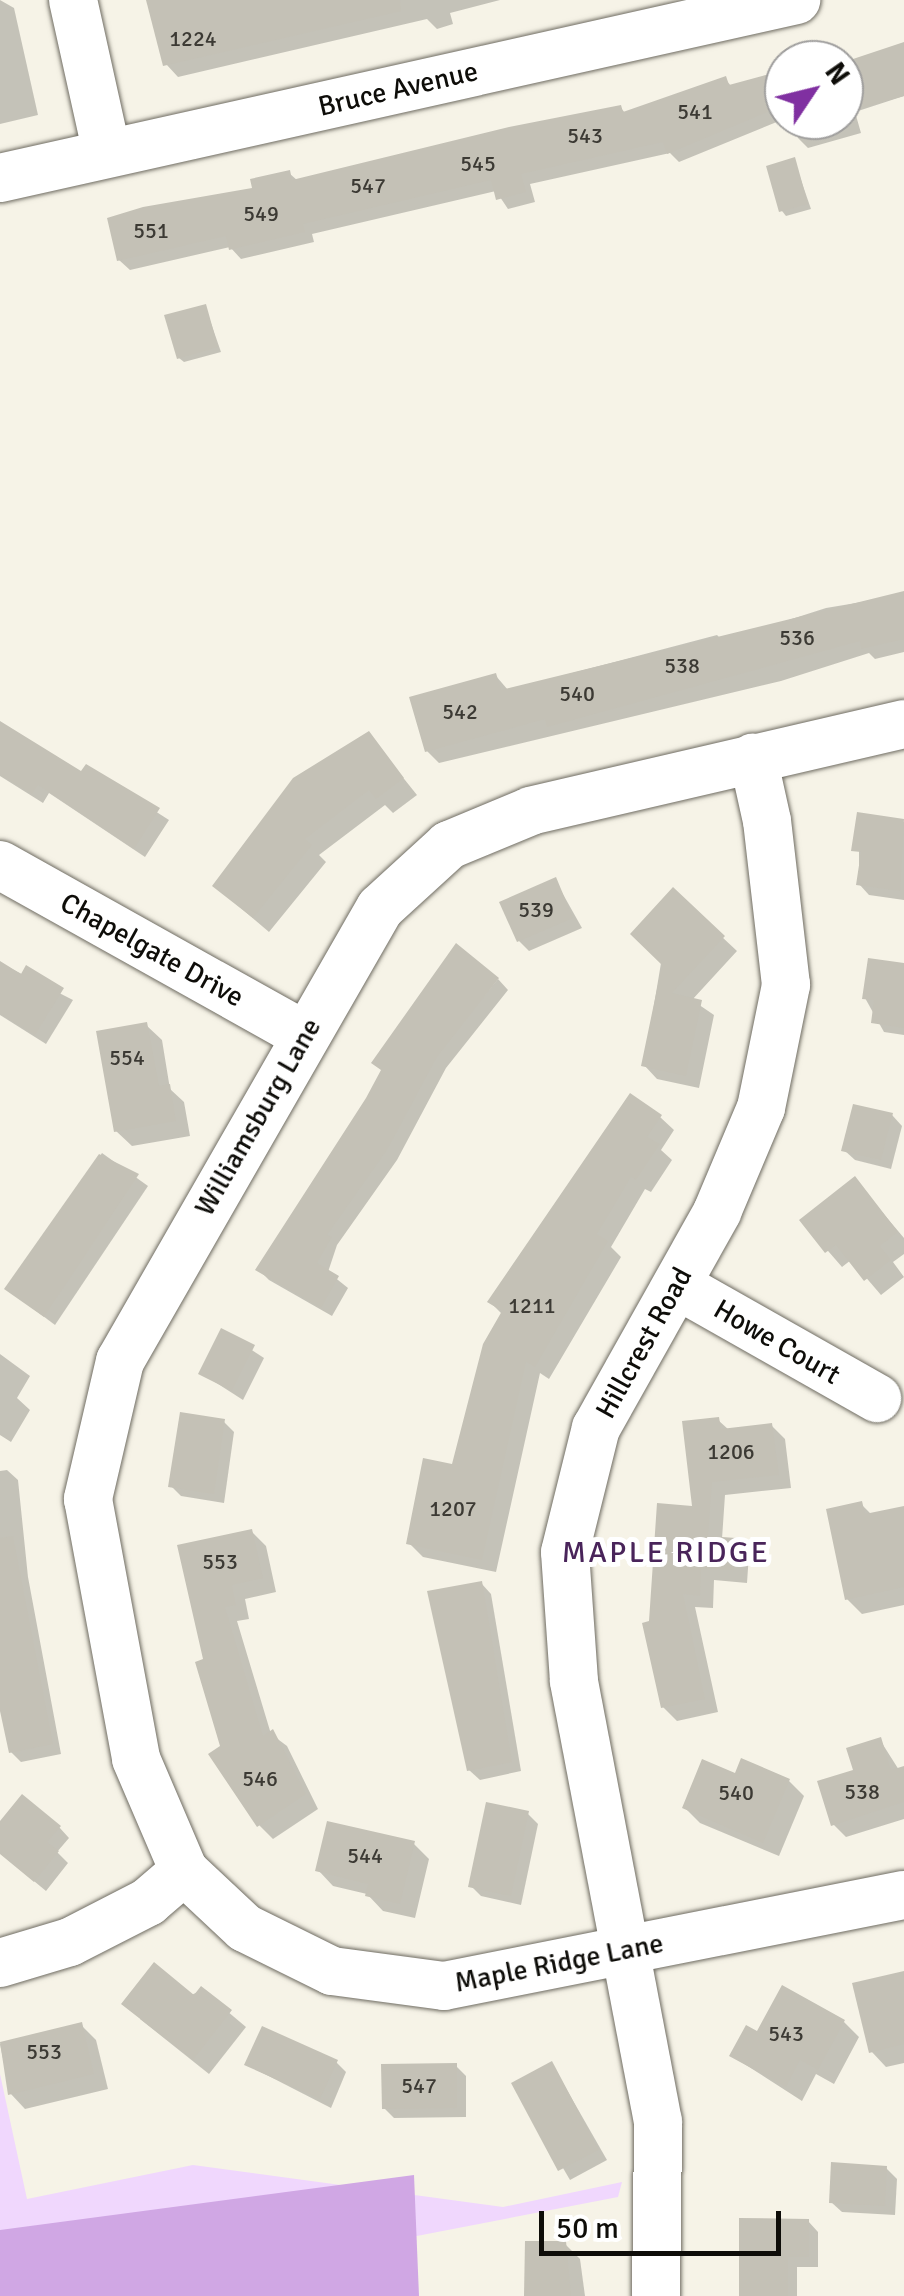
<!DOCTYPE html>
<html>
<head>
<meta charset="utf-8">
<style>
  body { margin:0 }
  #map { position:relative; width:904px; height:2296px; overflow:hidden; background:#f6f3e7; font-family:Signika,sans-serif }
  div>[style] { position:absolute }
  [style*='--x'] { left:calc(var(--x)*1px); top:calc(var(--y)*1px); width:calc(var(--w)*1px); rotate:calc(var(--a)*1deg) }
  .green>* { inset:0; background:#f0d7fd }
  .forest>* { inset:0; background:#d0a7e4 }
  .shadow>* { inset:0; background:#0003 }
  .building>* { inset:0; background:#c4c1b6 }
  .roads { filter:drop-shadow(0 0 2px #6f6c62) drop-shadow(0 0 2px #6f6c62) }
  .minor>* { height:48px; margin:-24px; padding:0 24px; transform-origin:24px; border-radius:24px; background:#fff }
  span { translate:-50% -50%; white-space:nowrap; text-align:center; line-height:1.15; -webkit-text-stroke:10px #fff; paint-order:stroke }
  .number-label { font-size:22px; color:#3c3a34 }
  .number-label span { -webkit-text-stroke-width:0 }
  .street-label { font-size:28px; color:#0e0d09 }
  .neighbourhood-label { font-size:30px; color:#49245a; letter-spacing:2.5px }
  .north { position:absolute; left:764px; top:40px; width:100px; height:100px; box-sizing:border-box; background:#fff; border:2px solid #9f9e9d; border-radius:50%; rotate:55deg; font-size:28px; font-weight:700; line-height:40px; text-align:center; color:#0e0d09 }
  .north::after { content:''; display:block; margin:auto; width:35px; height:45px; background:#8030a1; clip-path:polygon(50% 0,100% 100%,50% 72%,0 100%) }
  .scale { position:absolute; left:539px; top:2211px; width:242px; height:45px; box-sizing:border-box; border:5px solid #0e0d09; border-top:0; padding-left:12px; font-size:30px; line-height:35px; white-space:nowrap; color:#0e0d09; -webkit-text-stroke:8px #fff; paint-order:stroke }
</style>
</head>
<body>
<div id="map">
  <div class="green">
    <div style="clip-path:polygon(0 2074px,27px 2199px,193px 2165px,503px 2207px,622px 2182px,618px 2197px,339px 2251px,0 2296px)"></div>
  </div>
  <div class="forest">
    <div style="clip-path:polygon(414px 2175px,419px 2296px,0 2296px,0 2230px)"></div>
  </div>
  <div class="shadow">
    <div style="clip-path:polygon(0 0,14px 8px,38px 115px,0 124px)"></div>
    <div style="clip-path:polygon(148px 0,500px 0,450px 13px,453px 24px,437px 29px,427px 19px,178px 77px,166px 64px)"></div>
    <div style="clip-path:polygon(904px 45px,904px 96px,855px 112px,861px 133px,808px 148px,798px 138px,793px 120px,844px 120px,844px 65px)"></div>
    <div style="clip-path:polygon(784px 72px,784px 119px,679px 162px,670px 153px,530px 184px,535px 202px,508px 209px,496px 191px,312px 234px,314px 242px,241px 259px,230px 247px,130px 270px,119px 260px,289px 173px,298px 181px,620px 107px,626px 114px,725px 79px,732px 87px)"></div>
    <div style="clip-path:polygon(794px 160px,811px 209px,786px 216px,782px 211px)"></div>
    <div style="clip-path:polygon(205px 306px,221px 352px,184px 362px,179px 358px)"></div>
    <div style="clip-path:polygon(904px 595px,904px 652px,875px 659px,869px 653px,781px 681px,439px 763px,427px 751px,496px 676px,508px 690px,717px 635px,723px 641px,826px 608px)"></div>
    <div style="clip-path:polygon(369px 735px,417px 795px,393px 813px,385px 805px,319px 855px,326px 862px,269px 932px,215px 886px,295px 780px)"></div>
    <div style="clip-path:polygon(0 738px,81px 775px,86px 767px,169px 820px,145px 857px,49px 793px,43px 803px,0 776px)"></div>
    <div style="clip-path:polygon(859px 815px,904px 822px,904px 900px,869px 895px,859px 884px)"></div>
    <div style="clip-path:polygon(555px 880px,582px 928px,529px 951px,519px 941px)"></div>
    <div style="clip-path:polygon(673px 891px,737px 951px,692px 1000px,714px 1015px,699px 1088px,657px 1079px,644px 1065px)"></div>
    <div style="clip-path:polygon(0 963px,73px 1000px,46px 1044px,0 1015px)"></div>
    <div style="clip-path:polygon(904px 966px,904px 1035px,884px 1032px,865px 998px)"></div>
    <div style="clip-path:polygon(498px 979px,508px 990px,446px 1068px,397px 1160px,337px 1245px,328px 1272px,348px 1288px,332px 1316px,269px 1280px,258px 1269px)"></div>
    <div style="clip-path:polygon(146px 1025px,162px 1040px,170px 1089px,184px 1102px,190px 1136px,132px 1146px,116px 1131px)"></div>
    <div style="clip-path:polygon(892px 1115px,902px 1126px,891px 1169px,855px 1160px,844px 1150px)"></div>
    <div style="clip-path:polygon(660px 1117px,674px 1130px,661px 1150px,672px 1160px,651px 1192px,645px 1189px,611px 1247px,621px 1257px,549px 1379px,540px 1373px,496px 1572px,423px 1557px,409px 1543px,454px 1467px,503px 1315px,490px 1302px)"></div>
    <div style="clip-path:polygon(102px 1153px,148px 1186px,55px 1325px,7px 1289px)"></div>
    <div style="clip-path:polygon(855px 1180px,904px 1238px,904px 1254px,893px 1262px,904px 1277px,881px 1295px,851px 1260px,842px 1267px,802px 1221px)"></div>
    <div style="clip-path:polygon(222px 1331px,264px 1358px,243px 1400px,201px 1373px)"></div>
    <div style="clip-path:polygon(0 1354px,30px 1376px,17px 1398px,30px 1410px,11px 1442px,0 1435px)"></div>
    <div style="clip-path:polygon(718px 1420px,729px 1430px,771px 1425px,785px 1439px,791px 1488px,725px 1495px,722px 1539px,735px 1540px,749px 1554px,747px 1583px,714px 1580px,713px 1608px,695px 1607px,718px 1712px,677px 1721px,663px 1707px,651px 1623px,695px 1508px)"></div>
    <div style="clip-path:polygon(224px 1422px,234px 1432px,224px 1503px,181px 1496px,171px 1486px)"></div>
    <div style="clip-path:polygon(7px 1470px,18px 1480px,28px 1577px,61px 1754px,21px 1762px,11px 1752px,0 1697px,0 1471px)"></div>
    <div style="clip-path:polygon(861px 1504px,872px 1515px,904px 1508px,904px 1605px,862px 1614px,847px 1599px)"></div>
    <div style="clip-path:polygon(252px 1532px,266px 1546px,276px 1592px,245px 1599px,249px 1619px,237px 1621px,271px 1734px,287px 1746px,318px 1809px,273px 1839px,259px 1825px,223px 1747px,180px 1547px)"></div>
    <div style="clip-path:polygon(481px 1583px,491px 1594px,521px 1771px,480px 1780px,469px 1770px)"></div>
    <div style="clip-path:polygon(880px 1740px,899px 1770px,904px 1769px,904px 1819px,846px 1837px,833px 1824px,857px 1771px)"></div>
    <div style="clip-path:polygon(736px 1776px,789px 1781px,804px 1796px,779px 1856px,700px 1823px,684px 1807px)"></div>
    <div style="clip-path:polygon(528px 1814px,538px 1824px,521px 1905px,481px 1896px,471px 1886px)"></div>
    <div style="clip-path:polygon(0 1825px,59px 1827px,69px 1838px,57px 1852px,68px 1863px,46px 1891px,0 1853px)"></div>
    <div style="clip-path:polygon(414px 1844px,429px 1859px,415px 1918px,383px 1911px,367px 1894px,333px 1886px,318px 1870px)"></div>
    <div style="clip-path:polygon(904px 1974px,904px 2063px,886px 2067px,871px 2051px)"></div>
    <div style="clip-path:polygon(202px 1990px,246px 2027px,209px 2074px,140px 2019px)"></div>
    <div style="clip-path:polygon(844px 2022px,859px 2037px,834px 2084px,816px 2074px,802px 2101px,732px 2056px,758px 2034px)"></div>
    <div style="clip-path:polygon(81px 2025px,96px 2040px,108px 2089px,25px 2109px,10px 2093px,0 2044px)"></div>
    <div style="clip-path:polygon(336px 2062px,346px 2072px,331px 2108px,247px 2065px)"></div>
    <div style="clip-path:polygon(552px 2064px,607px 2160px,570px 2180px,514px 2084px)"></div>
    <div style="clip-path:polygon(456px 2066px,466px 2076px,466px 2117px,394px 2118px,384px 2108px)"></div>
    <div style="clip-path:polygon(886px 2168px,897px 2179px,895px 2215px,842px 2212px,831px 2202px)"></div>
    <div style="clip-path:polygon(808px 2221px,818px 2232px,818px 2267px,797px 2267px,797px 2296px,742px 2296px)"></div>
    <div style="clip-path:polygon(565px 2244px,580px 2259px,585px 2296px,527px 2296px)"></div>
  </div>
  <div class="building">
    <div style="clip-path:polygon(146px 0,400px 0,401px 11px,163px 66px)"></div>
    <div style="clip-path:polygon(904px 42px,904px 96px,844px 113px,844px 62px)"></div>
    <div style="clip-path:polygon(784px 70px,784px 105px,667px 154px,663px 142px,521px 174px,526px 192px,496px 200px,491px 180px,303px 224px,305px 232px,229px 250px,226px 236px,117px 261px,107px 218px,143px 207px,252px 188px,250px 179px,290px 170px,292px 180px,509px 127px,621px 105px,623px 112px,726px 76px,729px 85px)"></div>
    <div style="clip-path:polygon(795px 157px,808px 204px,779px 212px,766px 166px)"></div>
    <div style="clip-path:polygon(206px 304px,218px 347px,177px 359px,164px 315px)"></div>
    <div style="clip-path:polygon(904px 591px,904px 639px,861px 649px,860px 641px,547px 727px,545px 719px,425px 752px,409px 697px,496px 673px,501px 690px)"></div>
    <div style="clip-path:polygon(0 721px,81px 771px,86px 764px,160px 808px,134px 849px,38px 785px,32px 794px,0 775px)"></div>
    <div style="clip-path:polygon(369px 731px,404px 778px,376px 799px,369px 790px,305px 839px,312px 845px,253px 918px,212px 886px,293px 778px)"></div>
    <div style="clip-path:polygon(857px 812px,904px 819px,900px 891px,856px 885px,861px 852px,851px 851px)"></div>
    <div style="clip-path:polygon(556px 877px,573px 918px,517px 942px,499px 902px)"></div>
    <div style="clip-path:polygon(673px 887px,725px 936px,672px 993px,702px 1000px,686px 1076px,641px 1066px,662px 965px,630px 934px)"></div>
    <div style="clip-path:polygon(456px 943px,499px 978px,437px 1057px,387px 1150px,327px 1235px,332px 1237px,317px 1263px,339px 1276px,321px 1308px,255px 1270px,366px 1098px,381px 1070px,371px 1063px)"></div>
    <div style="clip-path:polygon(868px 958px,904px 963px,904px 1028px,871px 1023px,874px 1000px,862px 999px)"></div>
    <div style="clip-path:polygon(0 961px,21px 974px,26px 965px,64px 988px,35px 1035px,0 1014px)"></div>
    <div style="clip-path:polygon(147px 1022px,159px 1086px,170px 1084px,176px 1121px,114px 1132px,96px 1031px)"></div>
    <div style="clip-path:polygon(630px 1093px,662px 1115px,647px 1137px,660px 1144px,636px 1180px,631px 1177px,597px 1234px,608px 1241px,535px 1367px,526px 1362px,482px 1560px,406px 1544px,423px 1458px,452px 1464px,483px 1344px,502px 1311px,487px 1302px)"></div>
    <div style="clip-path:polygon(853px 1104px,893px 1113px,881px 1160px,841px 1151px)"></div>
    <div style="clip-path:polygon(99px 1154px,139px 1174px,44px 1317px,4px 1289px)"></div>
    <div style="clip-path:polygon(855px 1176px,898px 1232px,880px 1246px,891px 1260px,864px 1281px,836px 1245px,825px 1253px,799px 1220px)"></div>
    <div style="clip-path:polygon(221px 1328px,255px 1345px,232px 1391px,198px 1374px)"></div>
    <div style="clip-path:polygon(180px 1412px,225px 1419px,214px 1494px,168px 1487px)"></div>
    <div style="clip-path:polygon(719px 1417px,721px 1429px,772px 1423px,779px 1475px,712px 1482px,708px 1536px,736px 1538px,734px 1570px,701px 1568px,700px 1596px,683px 1594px,705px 1699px,661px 1708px,642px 1623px,649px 1621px,657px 1503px,692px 1506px,682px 1421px)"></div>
    <div style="clip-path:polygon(862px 1501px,865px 1514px,904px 1506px,904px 1587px,845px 1600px,826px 1509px)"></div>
    <div style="clip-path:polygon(252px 1529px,263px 1578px,232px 1585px,236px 1605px,225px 1607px,263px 1736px,273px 1729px,306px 1794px,257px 1827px,208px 1754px,220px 1746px,195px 1662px,203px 1659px,177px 1545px)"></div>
    <div style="clip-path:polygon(13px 1536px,53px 1744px,9px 1753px,0 1711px,0 1538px)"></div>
    <div style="clip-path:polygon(482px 1581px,512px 1762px,467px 1771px,427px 1591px)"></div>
    <div style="clip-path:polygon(881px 1737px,891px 1770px,904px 1766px,904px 1802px,831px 1826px,817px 1781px,853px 1770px,846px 1748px)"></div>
    <div style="clip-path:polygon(741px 1758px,790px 1779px,763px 1843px,682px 1808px,702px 1759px,735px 1773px)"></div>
    <div style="clip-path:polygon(22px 1794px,61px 1826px,47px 1842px,59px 1851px,34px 1882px,0 1854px,0 1821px)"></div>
    <div style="clip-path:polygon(486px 1802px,529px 1811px,511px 1896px,468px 1887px)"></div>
    <div style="clip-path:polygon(327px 1821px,415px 1841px,400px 1904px,365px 1896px,368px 1884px,315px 1871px)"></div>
    <div style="clip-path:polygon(154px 1962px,194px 1995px,201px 1986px,232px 2010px,193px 2060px,121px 2004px)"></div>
    <div style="clip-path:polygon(904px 1971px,904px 2044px,869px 2053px,852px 1983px)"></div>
    <div style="clip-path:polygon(782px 1985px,845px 2020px,818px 2070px,800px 2060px,786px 2087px,729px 2056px,746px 2025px,757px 2031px)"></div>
    <div style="clip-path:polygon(82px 2022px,94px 2074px,8px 2095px,0 2042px)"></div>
    <div style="clip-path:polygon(262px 2026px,338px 2060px,320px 2099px,244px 2065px)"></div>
    <div style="clip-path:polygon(552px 2061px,599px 2150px,558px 2171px,511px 2083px)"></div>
    <div style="clip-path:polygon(457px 2063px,457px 2108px,382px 2109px,381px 2064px)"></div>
    <div style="clip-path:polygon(831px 2162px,887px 2166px,885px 2206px,829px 2203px)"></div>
    <div style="clip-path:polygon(739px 2218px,809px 2219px,809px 2257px,788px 2257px,788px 2296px,739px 2296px)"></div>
    <div style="clip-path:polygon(525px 2241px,566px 2241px,571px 2296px,524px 2296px)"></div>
  </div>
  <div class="roads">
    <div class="minor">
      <div style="--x:73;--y:0;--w:157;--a:77.5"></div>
      <div style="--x:0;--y:178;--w:816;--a:-12.6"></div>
      <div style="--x:904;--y:724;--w:383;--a:166.9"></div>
      <div style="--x:531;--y:811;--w:89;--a:157.5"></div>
      <div style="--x:449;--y:845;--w:93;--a:137.6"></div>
      <div style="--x:380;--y:908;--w:522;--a:119.85"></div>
      <div style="--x:120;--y:1361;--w:142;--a:103.1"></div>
      <div style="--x:88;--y:1499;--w:264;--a:79.5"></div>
      <div style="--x:136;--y:1759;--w:122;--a:66.8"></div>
      <div style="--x:184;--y:1871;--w:83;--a:43.1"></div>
      <div style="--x:245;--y:1928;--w:97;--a:26.3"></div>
      <div style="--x:332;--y:1971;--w:113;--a:7.6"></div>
      <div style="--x:444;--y:1986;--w:469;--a:-11.2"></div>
      <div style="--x:0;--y:865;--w:347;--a:29.2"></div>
      <div style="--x:677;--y:1285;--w:230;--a:29.5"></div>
      <div style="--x:0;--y:1963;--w:73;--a:-16.7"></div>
      <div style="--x:70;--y:1942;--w:88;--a:-27.1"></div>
      <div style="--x:148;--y:1902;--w:48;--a:-40.7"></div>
      <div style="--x:656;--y:2296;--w:174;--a:-89.3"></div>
      <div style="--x:658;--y:2122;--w:449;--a:-100.8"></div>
      <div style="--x:574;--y:1681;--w:129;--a:-94"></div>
      <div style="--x:565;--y:1552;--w:128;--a:-76"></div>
      <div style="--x:596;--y:1428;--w:248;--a:-60.7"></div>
      <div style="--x:717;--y:1212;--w:113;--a:-67.1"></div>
      <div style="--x:761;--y:1108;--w:126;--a:-78.5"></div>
      <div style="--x:786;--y:985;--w:165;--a:-96.6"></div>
      <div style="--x:767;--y:821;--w:65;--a:-102.5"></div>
    </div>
  </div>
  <div class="number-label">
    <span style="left:193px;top:39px">1224</span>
    <span style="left:695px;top:112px">541</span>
    <span style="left:585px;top:136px">543</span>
    <span style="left:478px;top:164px">545</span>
    <span style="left:368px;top:186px">547</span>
    <span style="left:261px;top:214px">549</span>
    <span style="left:151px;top:231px">551</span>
    <span style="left:797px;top:638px">536</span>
    <span style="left:682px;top:666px">538</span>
    <span style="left:577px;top:694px">540</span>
    <span style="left:460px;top:712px">542</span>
    <span style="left:536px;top:910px">539</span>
    <span style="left:127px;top:1058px">554</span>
    <span style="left:532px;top:1306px">1211</span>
    <span style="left:731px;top:1452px">1206</span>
    <span style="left:453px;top:1509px">1207</span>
    <span style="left:220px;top:1562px">553</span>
    <span style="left:260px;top:1779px">546</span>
    <span style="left:862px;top:1792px">538</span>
    <span style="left:736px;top:1793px">540</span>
    <span style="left:365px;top:1856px">544</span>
    <span style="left:786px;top:2034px">543</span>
    <span style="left:44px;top:2052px">553</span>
    <span style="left:419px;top:2086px">547</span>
  </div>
  <div class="street-label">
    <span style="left:398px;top:89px;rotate:-13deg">Bruce Avenue</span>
    <span style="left:152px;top:950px;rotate:29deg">Chapelgate Drive</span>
    <span style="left:258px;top:1117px;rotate:-60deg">Williamsburg Lane</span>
    <span style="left:777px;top:1342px;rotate:30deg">Howe Court</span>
    <span style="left:644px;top:1343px;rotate:-61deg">Hillcrest Road</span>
    <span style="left:559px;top:1963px;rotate:-11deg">Maple Ridge Lane</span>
  </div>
  <div class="neighbourhood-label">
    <span style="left:666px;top:1553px">MAPLE RIDGE</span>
  </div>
  <div class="north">N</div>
  <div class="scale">50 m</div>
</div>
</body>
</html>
